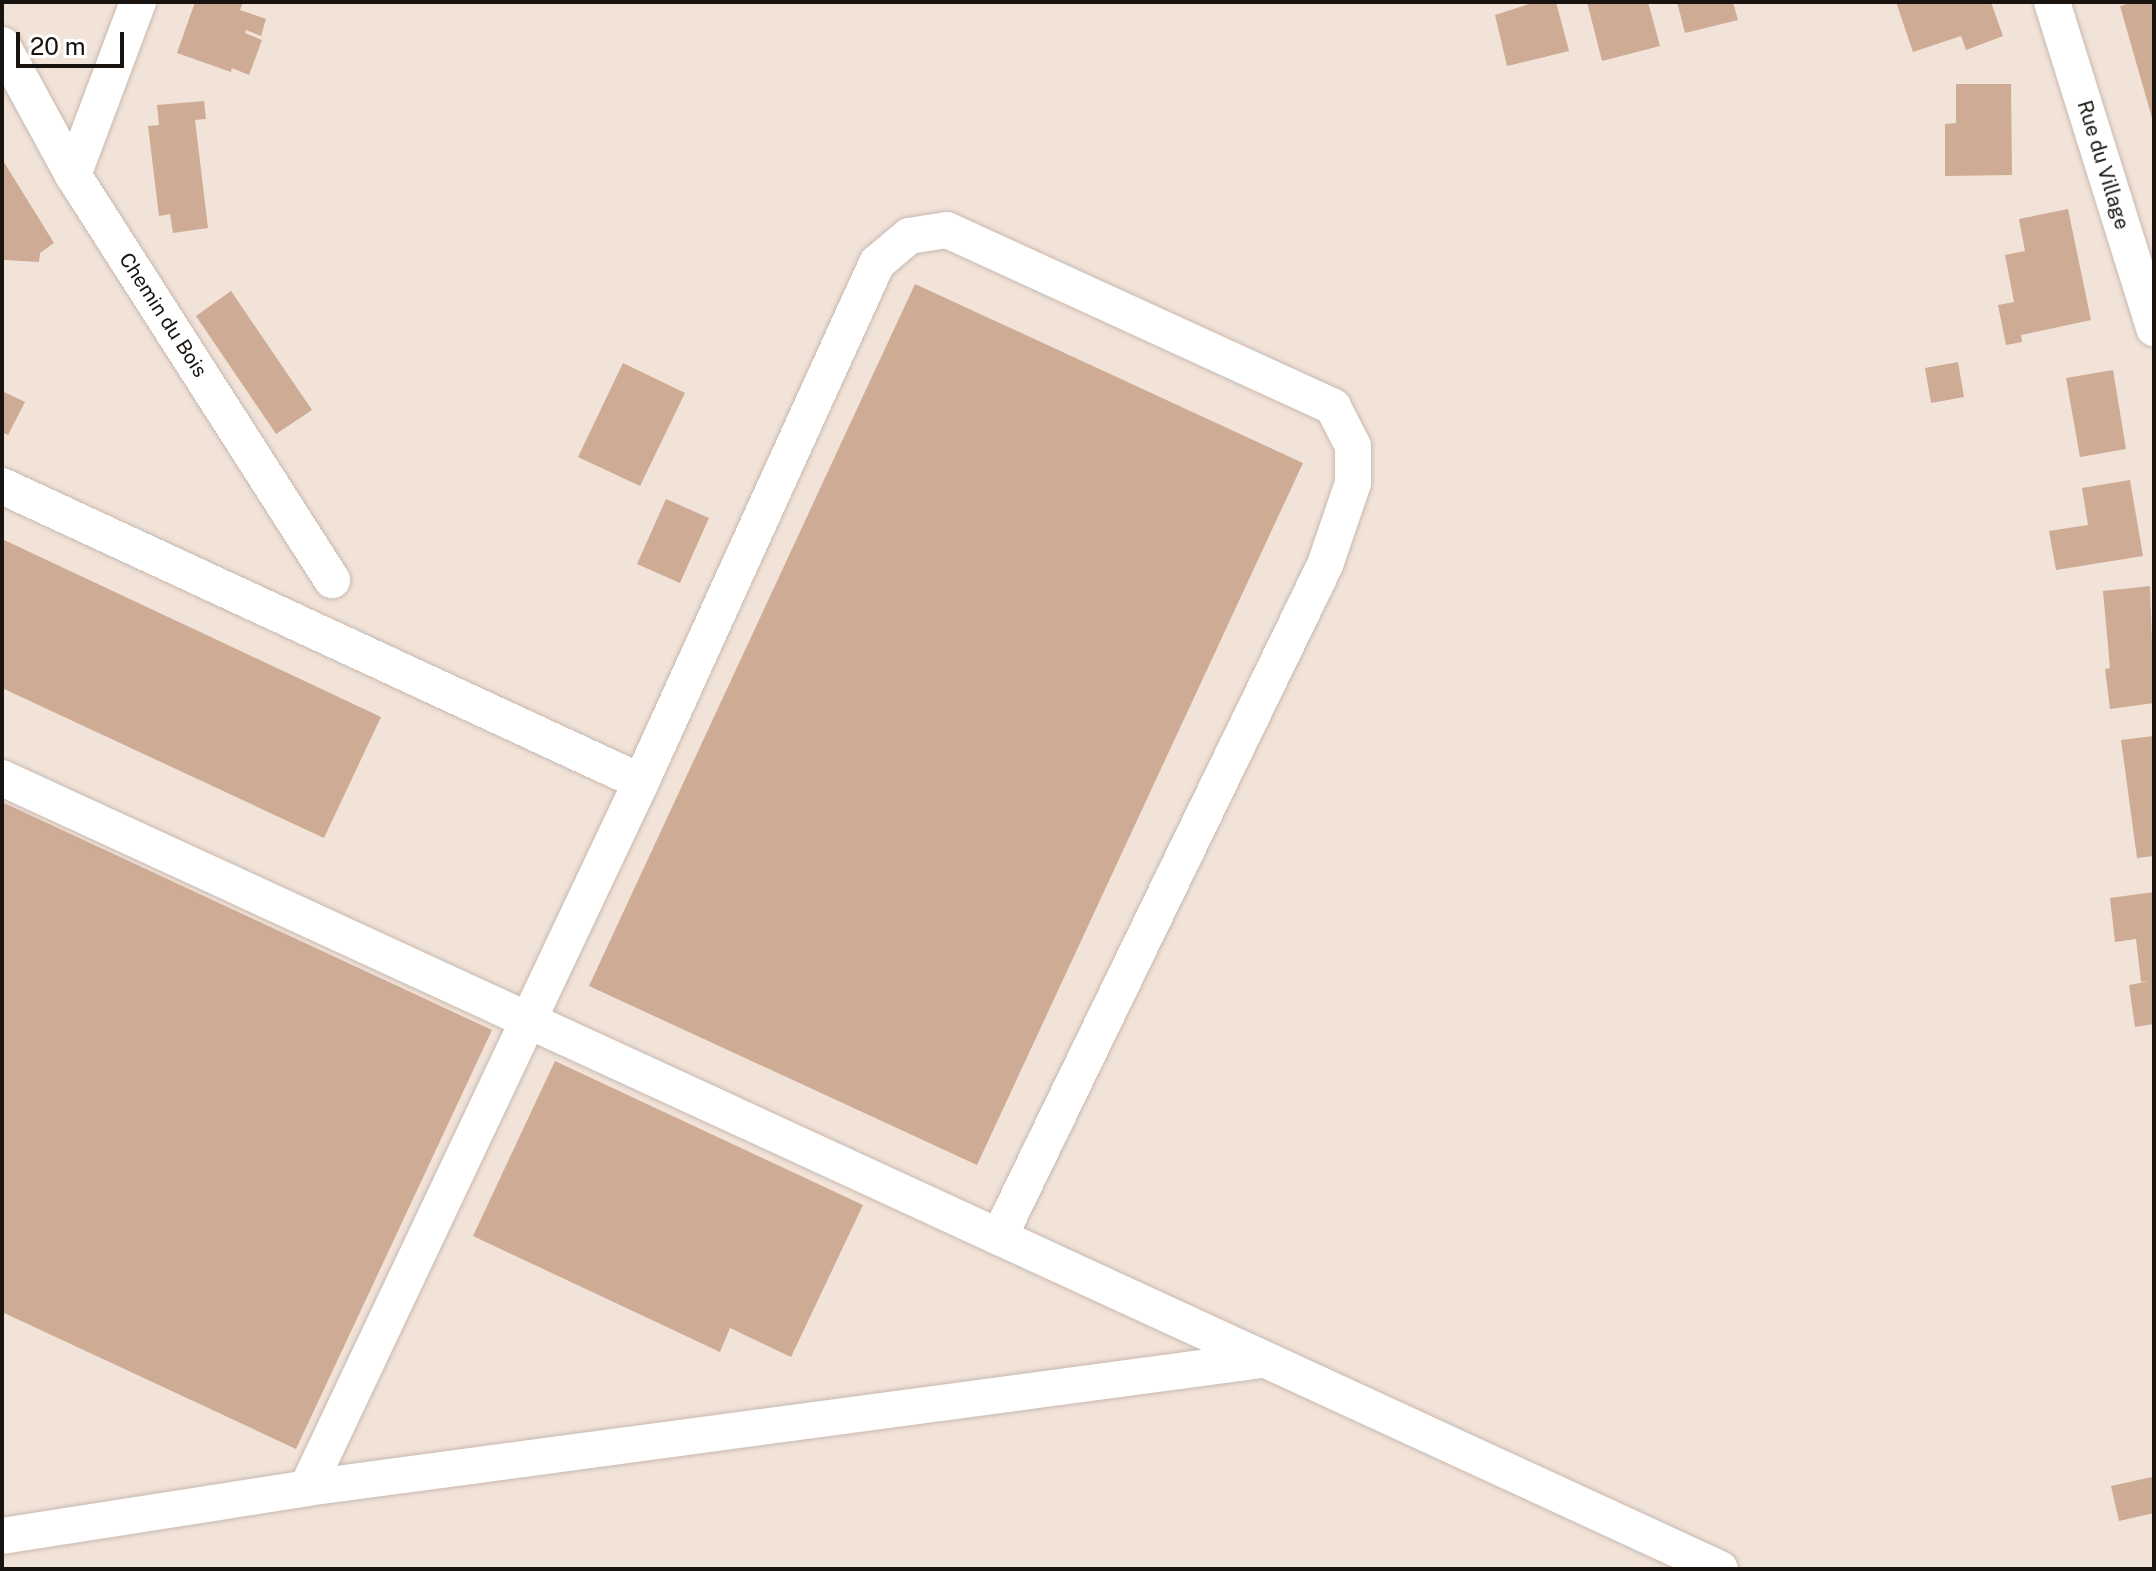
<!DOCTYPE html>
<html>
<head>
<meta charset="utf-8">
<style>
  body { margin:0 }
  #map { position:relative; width:2156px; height:1571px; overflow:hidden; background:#f2e3d9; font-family:"Public Sans",sans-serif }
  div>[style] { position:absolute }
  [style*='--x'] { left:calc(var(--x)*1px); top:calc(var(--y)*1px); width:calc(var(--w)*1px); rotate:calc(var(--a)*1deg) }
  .building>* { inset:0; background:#cdab94 }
  .roads { filter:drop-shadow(0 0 2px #c7b9af) drop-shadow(0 0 2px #c7b9af) }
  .minor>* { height:36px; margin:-18px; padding:0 18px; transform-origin:18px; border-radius:18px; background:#fff }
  span { translate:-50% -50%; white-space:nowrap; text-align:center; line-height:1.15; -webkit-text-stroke:6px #fff; paint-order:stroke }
  .street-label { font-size:20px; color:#18130f }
  .frame { position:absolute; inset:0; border:4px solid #18130f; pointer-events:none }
  .scale { position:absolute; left:16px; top:32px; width:108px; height:36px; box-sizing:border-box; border:4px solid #18130f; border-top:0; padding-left:10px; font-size:24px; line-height:28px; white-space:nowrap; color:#18130f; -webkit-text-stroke:6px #fff; paint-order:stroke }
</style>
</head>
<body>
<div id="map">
  <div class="building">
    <div style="clip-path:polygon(195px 2px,243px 2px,240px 10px,266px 19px,261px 36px,246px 30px,245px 33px,262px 40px,249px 75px,232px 68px,231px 72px,177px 53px)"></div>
    <div style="clip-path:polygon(1535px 2px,1556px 2px,1569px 51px,1507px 66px,1495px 15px)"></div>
    <div style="clip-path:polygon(1587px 2px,1648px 2px,1660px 46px,1602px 61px)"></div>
    <div style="clip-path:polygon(1677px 2px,1733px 2px,1738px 20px,1685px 33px)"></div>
    <div style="clip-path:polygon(1896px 2px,1991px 2px,2003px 36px,1966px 50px,1961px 36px,1913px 52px)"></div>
    <div style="clip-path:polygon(2133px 2px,2154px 2px,2154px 125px,2120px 6px)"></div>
    <div style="clip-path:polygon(1956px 84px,2011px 84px,2012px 175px,1945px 176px,1945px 124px,1956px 123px)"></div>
    <div style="clip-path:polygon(204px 101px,206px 119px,195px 120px,208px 228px,173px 233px,170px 214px,159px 216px,148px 126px,159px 125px,157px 105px)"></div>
    <div style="clip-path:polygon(2px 159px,54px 243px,40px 253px,39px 262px,3px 260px)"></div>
    <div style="clip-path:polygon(2068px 209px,2091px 320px,2021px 335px,2022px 342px,2006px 345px,1998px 305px,2014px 302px,2005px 255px,2025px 251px,2019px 219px)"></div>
    <div style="clip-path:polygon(915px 284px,1303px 463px,977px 1165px,589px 986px)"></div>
    <div style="clip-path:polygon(231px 291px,312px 410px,276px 434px,196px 316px)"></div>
    <div style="clip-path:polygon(1958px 362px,1964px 397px,1931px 403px,1925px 368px)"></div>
    <div style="clip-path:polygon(623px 363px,685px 393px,640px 486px,578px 457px)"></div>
    <div style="clip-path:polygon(2113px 370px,2126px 449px,2080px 457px,2066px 378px)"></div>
    <div style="clip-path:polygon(2px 391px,25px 402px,8px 435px,2px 432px)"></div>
    <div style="clip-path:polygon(2130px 480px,2143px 556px,2056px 570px,2049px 531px,2088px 525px,2082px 488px)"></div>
    <div style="clip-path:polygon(666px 499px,709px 518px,680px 583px,637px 564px)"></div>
    <div style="clip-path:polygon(2px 539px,381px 717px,324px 838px,2px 688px)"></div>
    <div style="clip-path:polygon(2150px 586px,2154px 703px,2110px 709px,2105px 669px,2110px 668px,2103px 591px)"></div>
    <div style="clip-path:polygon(2154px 736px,2154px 856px,2137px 858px,2121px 740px)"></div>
    <div style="clip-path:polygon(2px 802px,492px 1030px,296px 1449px,2px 1312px)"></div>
    <div style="clip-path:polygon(2154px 892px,2154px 1024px,2135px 1027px,2129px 985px,2150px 981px,2141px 982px,2136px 939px,2115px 942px,2110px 898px)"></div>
    <div style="clip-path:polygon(555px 1061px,863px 1205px,791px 1357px,730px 1328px,720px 1352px,473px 1236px)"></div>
    <div style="clip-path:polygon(2152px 1477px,2154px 1513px,2119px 1521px,2111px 1486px)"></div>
  </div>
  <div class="roads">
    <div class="minor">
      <div style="--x:2052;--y:2;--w:342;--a:72.6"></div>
      <div style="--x:2;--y:45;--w:148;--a:61.4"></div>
      <div style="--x:73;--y:175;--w:481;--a:57.4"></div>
      <div style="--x:73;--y:175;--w:185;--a:-69.4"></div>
      <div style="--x:2;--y:486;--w:704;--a:24.85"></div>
      <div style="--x:2;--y:778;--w:1891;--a:24.72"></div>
      <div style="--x:307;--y:1488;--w:781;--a:-64.68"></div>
      <div style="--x:641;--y:782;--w:570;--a:-65.55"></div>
      <div style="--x:877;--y:263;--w:42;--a:-40.2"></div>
      <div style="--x:909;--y:236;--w:38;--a:-9"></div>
      <div style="--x:947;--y:230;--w:425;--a:24.6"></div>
      <div style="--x:1333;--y:407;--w:44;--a:62.9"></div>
      <div style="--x:1353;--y:446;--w:37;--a:90"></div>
      <div style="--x:1353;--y:483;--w:87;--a:108.9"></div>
      <div style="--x:1325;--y:565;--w:747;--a:115.88"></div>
      <div style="--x:2;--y:1536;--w:309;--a:-8.9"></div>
      <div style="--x:307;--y:1488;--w:963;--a:-7.64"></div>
    </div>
  </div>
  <div class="street-label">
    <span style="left:2103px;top:165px;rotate:73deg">Rue du Village</span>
    <span style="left:163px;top:315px;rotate:57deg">Chemin du Bois</span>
  </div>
  <div class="frame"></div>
  <div class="scale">20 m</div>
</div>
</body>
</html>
